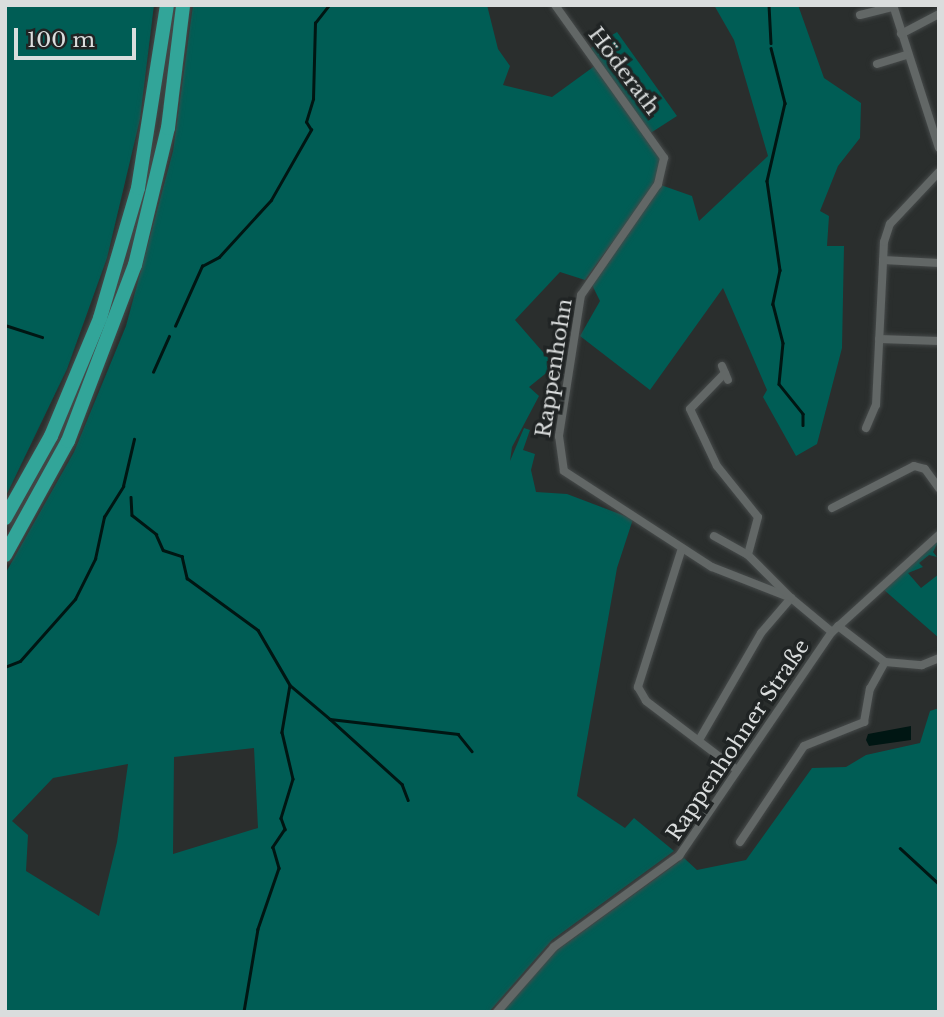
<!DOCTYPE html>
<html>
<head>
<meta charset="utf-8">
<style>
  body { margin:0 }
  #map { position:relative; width:944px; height:1017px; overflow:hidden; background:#2a2e2d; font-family:"Libre Baskerville",serif }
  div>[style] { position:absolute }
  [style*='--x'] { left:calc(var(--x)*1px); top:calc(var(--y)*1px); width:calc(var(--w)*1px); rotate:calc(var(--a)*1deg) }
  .green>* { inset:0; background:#005d55 }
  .water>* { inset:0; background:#001613 }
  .stream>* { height:2.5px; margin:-1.25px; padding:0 1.25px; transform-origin:1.25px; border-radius:1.25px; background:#001613 }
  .roads { filter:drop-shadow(0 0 2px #464a4a) drop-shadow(0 0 2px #464a4a) }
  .street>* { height:8px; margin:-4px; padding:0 4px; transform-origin:4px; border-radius:4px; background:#626766 }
  .highway>* { height:14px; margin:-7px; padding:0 7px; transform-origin:7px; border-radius:7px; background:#32a599 }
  span { translate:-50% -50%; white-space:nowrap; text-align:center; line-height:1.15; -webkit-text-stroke:7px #202424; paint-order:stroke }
  .street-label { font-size:21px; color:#dadddd }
  .frame { position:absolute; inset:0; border:7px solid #dadddd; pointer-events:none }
  .scale { position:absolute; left:14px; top:28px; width:122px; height:32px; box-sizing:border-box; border:4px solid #dadddd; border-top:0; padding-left:9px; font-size:21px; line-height:24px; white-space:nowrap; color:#dadddd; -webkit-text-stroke:5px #202424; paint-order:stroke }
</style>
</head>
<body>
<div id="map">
  <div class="green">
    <div style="clip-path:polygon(5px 5px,154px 5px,140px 119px,107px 258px,67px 369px,5px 498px)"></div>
    <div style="clip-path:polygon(evenodd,193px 5px,487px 5px,498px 49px,510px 66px,503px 85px,552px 97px,596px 65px,586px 51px,617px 32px,677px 116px,649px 134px,664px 158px,658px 184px,692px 196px,699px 221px,768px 156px,734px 40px,714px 5px,798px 5px,824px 78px,861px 103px,860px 138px,838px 166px,820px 211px,829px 216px,827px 246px,844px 246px,842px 348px,817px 444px,796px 456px,763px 397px,767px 390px,723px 288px,650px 390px,580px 336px,600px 301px,591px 283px,614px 240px,585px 280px,560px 272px,515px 320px,555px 366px,529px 387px,539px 396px,512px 447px,510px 461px,524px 428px,530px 430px,523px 450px,535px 454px,531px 470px,536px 492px,567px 494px,633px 519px,617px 568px,577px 796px,625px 828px,634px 818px,674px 851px,552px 940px,489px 1012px,5px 1012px,5px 574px,74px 452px,126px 326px,173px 151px,193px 5px,254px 748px,258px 828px,173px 854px,174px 757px,254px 748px,193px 5px,128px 764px,117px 842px,99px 916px,26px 871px,28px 835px,12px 821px,53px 778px,128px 764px)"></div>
    <div style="clip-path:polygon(939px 540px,933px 552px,937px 557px,929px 555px,919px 563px,923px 567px,908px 573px,921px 588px,939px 574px,939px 638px,883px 589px)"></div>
    <div style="clip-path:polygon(939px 708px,939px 1012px,502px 1012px,556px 951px,684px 858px,697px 870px,746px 860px,812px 768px,846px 767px,866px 755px,920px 743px,930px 711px)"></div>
  </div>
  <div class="water">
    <div style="clip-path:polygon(911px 726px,911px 740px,869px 746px,866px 740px,868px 734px)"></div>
  </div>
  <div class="stream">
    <div style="--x:769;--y:5;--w:38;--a:87"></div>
    <div style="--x:771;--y:48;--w:57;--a:75.7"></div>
    <div style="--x:785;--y:103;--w:80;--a:103"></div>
    <div style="--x:767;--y:181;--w:90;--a:81.7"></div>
    <div style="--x:780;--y:270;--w:35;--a:102"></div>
    <div style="--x:773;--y:304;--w:40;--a:75.6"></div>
    <div style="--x:783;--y:343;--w:41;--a:95.6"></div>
    <div style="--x:779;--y:384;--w:38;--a:51"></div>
    <div style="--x:803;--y:414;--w:11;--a:90"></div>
    <div style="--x:5;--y:325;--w:39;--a:18"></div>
    <div style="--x:175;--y:326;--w:66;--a:-65.8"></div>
    <div style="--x:202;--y:266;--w:19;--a:-28"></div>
    <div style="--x:219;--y:257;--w:77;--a:-47.6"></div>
    <div style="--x:271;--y:200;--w:81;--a:-60.3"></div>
    <div style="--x:311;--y:130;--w:9;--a:-122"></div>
    <div style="--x:306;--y:122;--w:24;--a:-73"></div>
    <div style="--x:313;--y:99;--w:76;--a:-88.5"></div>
    <div style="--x:315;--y:23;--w:23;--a:-52"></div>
    <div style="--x:153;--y:372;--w:39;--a:-66"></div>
    <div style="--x:131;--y:497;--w:18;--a:87"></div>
    <div style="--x:132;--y:515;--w:31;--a:38"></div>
    <div style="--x:156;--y:534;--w:17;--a:66"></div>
    <div style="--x:163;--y:550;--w:20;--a:18"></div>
    <div style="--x:182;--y:556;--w:23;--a:77"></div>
    <div style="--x:187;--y:578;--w:88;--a:36.2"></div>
    <div style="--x:258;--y:630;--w:64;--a:59.8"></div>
    <div style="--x:290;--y:685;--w:48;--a:99.7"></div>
    <div style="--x:282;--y:732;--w:48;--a:76.8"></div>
    <div style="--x:293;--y:779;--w:41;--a:107.1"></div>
    <div style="--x:281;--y:818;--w:12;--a:70"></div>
    <div style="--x:285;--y:829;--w:22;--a:124"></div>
    <div style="--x:273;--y:847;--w:22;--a:74"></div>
    <div style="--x:279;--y:868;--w:65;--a:109"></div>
    <div style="--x:258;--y:929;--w:84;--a:99.6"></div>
    <div style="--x:5;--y:667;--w:16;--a:-22"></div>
    <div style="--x:20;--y:661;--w:83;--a:-48.4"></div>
    <div style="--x:75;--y:599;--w:45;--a:-63.4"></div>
    <div style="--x:95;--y:559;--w:43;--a:-77.9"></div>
    <div style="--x:104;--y:517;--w:36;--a:-58"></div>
    <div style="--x:123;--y:486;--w:48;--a:-76.8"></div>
    <div style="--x:291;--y:686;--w:51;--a:40.2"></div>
    <div style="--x:330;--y:719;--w:129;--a:6.7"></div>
    <div style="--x:458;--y:734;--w:22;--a:51"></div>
    <div style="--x:330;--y:719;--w:97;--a:42.1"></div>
    <div style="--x:402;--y:784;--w:17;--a:69"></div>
    <div style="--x:900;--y:848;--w:53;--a:42.7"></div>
  </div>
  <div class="roads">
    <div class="street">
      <div style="--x:555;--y:5;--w:188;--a:54.5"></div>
      <div style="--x:664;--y:158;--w:27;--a:103"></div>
      <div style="--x:658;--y:184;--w:135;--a:124.7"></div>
      <div style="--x:581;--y:295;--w:143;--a:98.9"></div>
      <div style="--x:559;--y:436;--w:35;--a:82"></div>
      <div style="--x:564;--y:471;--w:176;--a:33"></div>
      <div style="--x:712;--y:567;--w:85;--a:21.4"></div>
      <div style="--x:791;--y:598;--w:53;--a:39.7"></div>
      <div style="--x:893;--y:5;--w:150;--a:72.2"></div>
      <div style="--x:860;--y:15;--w:34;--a:-14"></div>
      <div style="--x:901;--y:34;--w:43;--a:-27.8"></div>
      <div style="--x:877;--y:64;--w:31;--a:-17"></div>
      <div style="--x:883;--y:260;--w:56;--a:3.1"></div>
      <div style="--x:879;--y:339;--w:60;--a:1.9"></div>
      <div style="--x:722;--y:366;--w:15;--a:67"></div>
      <div style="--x:725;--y:373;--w:50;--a:134.2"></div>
      <div style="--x:690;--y:409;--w:63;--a:64.7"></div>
      <div style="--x:717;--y:466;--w:65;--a:51.2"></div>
      <div style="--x:758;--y:517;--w:39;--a:105"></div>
      <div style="--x:866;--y:428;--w:25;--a:-67"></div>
      <div style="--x:876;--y:405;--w:163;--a:-87.2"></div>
      <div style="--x:884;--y:242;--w:19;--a:-72"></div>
      <div style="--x:890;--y:224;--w:71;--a:-46.7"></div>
      <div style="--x:832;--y:508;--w:92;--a:-27.1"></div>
      <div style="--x:914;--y:466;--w:11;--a:15"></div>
      <div style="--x:925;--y:469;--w:24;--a:54"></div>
      <div style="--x:682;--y:548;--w:146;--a:107.6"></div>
      <div style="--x:638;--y:687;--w:16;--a:60"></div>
      <div style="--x:646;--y:701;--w:114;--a:37.2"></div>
      <div style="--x:838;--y:626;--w:59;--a:37.5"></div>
      <div style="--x:885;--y:662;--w:37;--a:5"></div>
      <div style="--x:922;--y:665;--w:18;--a:-22"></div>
      <div style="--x:699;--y:740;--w:124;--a:-59.9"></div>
      <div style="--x:761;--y:633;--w:46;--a:-49.4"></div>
      <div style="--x:791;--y:598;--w:61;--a:-135"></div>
      <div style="--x:748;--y:555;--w:39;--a:-151"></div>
      <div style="--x:740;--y:842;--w:115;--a:-56.3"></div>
      <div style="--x:804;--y:746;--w:65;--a:-21.8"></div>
      <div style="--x:864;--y:722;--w:34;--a:-80"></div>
      <div style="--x:870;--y:689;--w:31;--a:-61"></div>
      <div style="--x:497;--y:1012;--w:86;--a:-48.8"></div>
      <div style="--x:554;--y:947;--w:155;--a:-36.1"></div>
      <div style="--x:679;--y:856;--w:271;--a:-55.7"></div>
      <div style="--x:832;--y:632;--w:144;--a:-42.2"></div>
    </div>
    <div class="highway">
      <div style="--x:5;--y:518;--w:94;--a:-60.7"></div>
      <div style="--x:51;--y:436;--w:128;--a:-67.4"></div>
      <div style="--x:100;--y:318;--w:135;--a:-73.7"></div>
      <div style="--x:138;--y:188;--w:185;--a:-81"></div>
      <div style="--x:5;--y:555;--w:130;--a:-61.1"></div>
      <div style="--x:68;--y:441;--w:188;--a:-69.2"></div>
      <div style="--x:135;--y:265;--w:141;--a:-76.5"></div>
      <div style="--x:168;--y:128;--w:124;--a:-83"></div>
    </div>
  </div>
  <div class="street-label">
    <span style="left:624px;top:71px;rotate:53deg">Höderath</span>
    <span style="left:554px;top:368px;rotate:-81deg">Rappenhohn</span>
    <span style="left:738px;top:740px;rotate:-56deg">Rappenhohner Straße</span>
  </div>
  <div class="frame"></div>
  <div class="scale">100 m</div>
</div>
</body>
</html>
